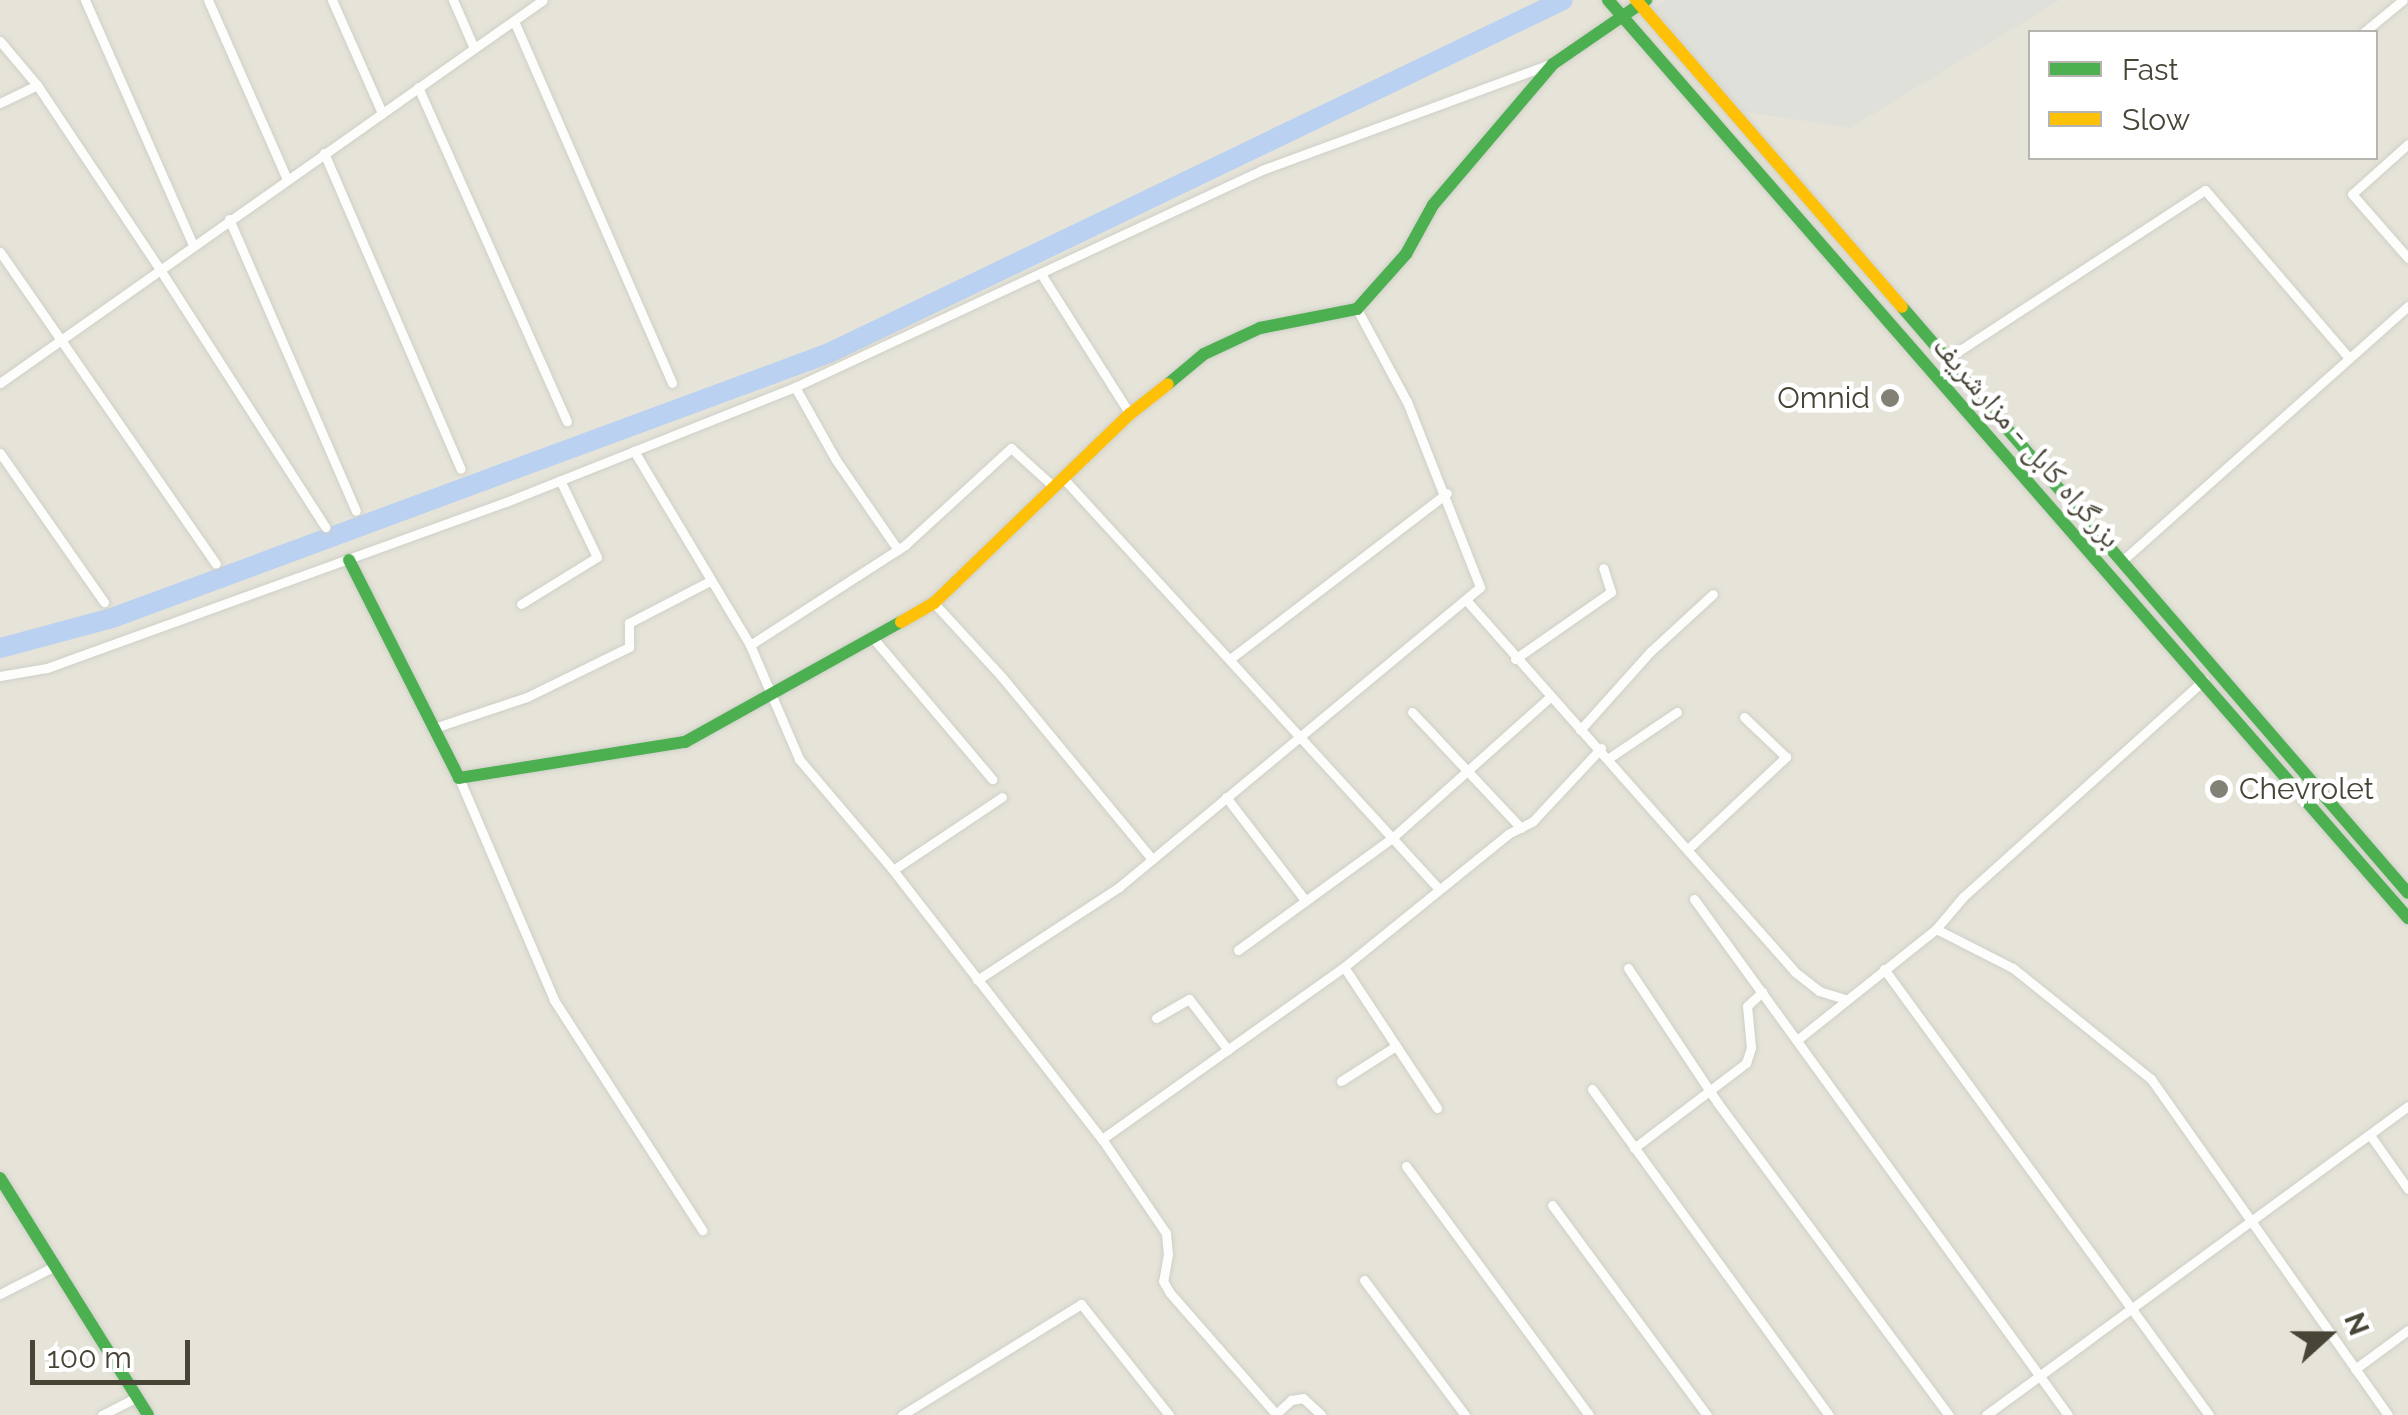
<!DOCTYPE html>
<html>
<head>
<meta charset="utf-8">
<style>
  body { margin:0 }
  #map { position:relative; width:2408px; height:1415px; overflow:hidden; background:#f1f1eb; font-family:Raleway,"Noto Naskh Arabic",sans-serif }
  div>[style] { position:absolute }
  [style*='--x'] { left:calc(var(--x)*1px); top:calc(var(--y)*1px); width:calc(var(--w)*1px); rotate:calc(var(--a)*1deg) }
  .residential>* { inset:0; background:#e6e4d8 }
  .parking>* { inset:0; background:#e0e0da }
  .river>* { height:20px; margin:-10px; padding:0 10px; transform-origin:10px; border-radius:10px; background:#bad1f1 }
  .roads { filter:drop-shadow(0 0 2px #cfcfc8) drop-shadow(0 0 2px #cfcfc8) }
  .street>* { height:9px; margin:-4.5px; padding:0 4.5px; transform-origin:4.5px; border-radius:4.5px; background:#fdfdfc }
  .fast>* { height:12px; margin:-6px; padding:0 6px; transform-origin:6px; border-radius:6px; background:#4caf50 }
  .slow>* { height:12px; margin:-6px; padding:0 6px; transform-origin:6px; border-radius:6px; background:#ffc107 }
  .dots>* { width:28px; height:28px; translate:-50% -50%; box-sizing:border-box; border:5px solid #fff; border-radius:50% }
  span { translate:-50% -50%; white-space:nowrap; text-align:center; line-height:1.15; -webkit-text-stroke:9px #fff; paint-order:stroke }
  .poi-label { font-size:30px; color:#484436 }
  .right { translate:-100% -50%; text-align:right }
  .left { translate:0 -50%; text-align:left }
  .street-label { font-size:30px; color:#484436 }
  .legend { position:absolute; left:2028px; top:30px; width:350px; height:130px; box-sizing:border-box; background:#fff; border:2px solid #b6b4af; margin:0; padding:12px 18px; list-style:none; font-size:30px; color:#484436 }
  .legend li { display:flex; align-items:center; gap:20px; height:50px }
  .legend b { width:50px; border:2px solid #b6b4af }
  .north { position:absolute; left:2278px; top:1285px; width:100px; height:100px; -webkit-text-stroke:8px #fff; paint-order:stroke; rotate:69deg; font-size:28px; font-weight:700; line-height:40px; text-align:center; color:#484436 }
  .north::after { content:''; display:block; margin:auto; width:35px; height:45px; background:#484436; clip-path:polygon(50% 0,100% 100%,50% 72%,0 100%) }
  .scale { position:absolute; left:30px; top:1340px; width:160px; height:45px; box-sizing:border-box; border:5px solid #484436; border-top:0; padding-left:12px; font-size:30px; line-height:35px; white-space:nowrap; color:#484436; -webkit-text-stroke:8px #fff; paint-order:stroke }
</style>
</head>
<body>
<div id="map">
  <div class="residential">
    <div style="clip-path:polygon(evenodd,0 0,2408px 0,2408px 1415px,0 1415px,0 0,2030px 32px,2376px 32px,2376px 158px,2030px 158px,2030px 32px)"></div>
  </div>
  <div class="parking">
    <div style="clip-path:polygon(1665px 0,2060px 0,1850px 128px,1740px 111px,1653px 8px)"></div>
  </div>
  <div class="river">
    <div style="--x:0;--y:648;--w:116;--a:-15"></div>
    <div style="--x:112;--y:618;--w:764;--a:-20.28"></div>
    <div style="--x:829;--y:353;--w:814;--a:-25.68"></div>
  </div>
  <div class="roads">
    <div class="street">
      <div style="--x:85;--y:0;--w:268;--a:66.2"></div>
      <div style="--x:208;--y:0;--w:196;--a:66.2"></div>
      <div style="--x:332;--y:0;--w:124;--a:66.1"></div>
      <div style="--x:453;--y:0;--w:52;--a:66.4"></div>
      <div style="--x:514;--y:21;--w:395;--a:66.4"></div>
      <div style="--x:2364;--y:32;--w:50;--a:-39.4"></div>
      <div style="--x:0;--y:41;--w:57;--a:49.9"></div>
      <div style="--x:37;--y:85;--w:220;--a:56.3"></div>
      <div style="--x:159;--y:268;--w:308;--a:57.3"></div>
      <div style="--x:418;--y:87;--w:366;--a:66"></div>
      <div style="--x:0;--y:103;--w:41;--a:-25.9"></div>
      <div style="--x:2408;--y:144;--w:75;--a:138.2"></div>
      <div style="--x:2352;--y:194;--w:85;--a:48.8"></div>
      <div style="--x:324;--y:153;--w:344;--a:66.6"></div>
      <div style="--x:229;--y:219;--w:318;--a:66.5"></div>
      <div style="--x:0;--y:252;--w:379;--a:55.3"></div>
      <div style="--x:1041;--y:274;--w:166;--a:57.6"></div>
      <div style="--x:1948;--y:358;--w:307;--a:-33.2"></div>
      <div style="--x:2205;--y:190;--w:221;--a:49.4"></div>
      <div style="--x:0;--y:383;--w:664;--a:-35.2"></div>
      <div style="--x:795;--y:387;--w:84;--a:60.7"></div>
      <div style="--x:836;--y:460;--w:109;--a:55.4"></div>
      <div style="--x:634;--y:451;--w:226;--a:59.1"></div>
      <div style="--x:750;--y:645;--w:124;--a:66.7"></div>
      <div style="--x:799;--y:759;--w:145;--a:49.7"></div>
      <div style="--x:893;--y:870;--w:341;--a:52.2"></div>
      <div style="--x:1102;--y:1139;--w:114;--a:55.8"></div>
      <div style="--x:1166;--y:1233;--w:21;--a:85"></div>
      <div style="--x:1168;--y:1254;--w:27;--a:100"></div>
      <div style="--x:1163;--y:1281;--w:14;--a:60"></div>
      <div style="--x:1170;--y:1293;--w:161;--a:48.8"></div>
      <div style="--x:1276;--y:1414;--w:21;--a:-43"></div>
      <div style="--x:1291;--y:1400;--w:12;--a:-9"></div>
      <div style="--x:1303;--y:1398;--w:25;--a:43"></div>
      <div style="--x:0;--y:453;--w:182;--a:55.1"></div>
      <div style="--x:1063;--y:478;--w:556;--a:47.55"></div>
      <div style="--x:2123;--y:560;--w:382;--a:-41.7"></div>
      <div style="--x:1467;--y:601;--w:495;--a:48.5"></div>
      <div style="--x:1795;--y:972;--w:31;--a:38"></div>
      <div style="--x:1819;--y:991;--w:28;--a:17"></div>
      <div style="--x:934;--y:603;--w:100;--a:47.4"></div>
      <div style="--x:1002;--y:677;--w:236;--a:50.5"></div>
      <div style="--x:521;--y:604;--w:89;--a:-31.7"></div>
      <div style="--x:597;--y:557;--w:85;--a:-115.7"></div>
      <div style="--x:873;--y:638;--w:185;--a:49.8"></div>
      <div style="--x:750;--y:645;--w:184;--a:-32.8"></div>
      <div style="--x:905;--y:545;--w:144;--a:-42.5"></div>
      <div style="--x:1011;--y:448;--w:58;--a:42.2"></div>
      <div style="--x:1230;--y:659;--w:273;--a:-37.4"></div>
      <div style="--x:1515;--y:659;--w:117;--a:-34.9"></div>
      <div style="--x:1611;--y:592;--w:25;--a:-108"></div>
      <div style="--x:0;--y:676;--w:48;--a:-9.7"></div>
      <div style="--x:47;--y:668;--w:488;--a:-19.9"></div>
      <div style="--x:506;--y:502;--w:311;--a:-21.7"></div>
      <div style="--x:795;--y:387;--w:515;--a:-24.92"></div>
      <div style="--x:1262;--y:170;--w:307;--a:-20.2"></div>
      <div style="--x:1412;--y:712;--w:159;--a:46.8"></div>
      <div style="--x:434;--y:728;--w:98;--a:-18.4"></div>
      <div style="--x:527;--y:697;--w:114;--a:-26.1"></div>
      <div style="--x:629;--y:647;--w:24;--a:-90"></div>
      <div style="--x:629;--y:623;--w:91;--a:-27.4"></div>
      <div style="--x:1580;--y:730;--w:106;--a:-48.1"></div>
      <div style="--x:1651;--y:651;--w:84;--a:-42.6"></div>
      <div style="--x:1609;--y:758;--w:82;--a:-34.1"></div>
      <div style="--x:459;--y:778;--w:241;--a:66.8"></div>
      <div style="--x:554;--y:1000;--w:274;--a:57.2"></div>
      <div style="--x:1226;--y:797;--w:130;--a:52.5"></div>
      <div style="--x:1690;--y:847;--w:132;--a:-43.2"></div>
      <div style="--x:1786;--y:757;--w:58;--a:-136.4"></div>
      <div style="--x:893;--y:870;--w:131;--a:-33.8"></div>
      <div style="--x:1694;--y:899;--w:637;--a:54.07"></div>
      <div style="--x:1936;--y:929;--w:86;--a:26.9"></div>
      <div style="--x:2013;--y:968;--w:177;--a:38.8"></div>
      <div style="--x:2151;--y:1079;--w:411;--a:54.8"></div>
      <div style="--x:1238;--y:950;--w:189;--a:-36"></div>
      <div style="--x:1391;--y:839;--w:213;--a:-41.8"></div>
      <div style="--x:1344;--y:967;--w:169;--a:56.6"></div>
      <div style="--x:1628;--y:968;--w:161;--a:56.4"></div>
      <div style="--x:1717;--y:1102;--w:390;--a:53.5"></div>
      <div style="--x:1884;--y:969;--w:552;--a:53.92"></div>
      <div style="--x:977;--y:980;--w:170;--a:-33.2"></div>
      <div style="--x:1119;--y:887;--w:469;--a:-39.7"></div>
      <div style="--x:1480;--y:587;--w:199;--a:-111.5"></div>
      <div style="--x:1407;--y:402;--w:106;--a:-118.3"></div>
      <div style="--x:1156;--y:1018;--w:38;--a:-30"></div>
      <div style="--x:1189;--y:999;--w:64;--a:52.6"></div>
      <div style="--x:1797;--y:1040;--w:178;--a:-38.6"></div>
      <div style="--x:1936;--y:929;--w:42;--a:-49.8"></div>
      <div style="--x:1963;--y:897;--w:324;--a:-42"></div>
      <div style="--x:1341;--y:1081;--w:65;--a:-32.5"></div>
      <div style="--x:1592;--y:1089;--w:403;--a:54"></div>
      <div style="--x:2370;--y:1135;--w:66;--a:54.9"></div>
      <div style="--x:1102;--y:1139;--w:297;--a:-35.4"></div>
      <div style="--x:1344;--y:967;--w:211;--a:-39"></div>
      <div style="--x:1508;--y:834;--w:28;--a:-27"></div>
      <div style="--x:1533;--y:821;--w:100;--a:-47"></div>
      <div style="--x:1634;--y:1148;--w:141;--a:-37.2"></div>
      <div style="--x:1746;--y:1063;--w:16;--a:-72"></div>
      <div style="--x:1751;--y:1048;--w:42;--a:-95.4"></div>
      <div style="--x:1747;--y:1006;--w:21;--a:-43"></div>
      <div style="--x:1406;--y:1166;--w:309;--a:53.7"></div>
      <div style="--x:1552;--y:1205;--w:261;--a:53.6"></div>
      <div style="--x:1364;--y:1280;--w:169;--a:53.2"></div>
      <div style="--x:0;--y:1294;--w:62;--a:-27"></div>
      <div style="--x:2355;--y:1369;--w:66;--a:-36.3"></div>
      <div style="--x:102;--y:1415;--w:39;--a:-27"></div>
      <div style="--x:902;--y:1415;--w:211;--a:-31.8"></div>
      <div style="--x:1081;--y:1304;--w:142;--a:51.6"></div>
      <div style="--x:1986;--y:1415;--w:523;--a:-36.21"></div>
    </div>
    <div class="fast">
      <div style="--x:1608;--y:0;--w:1218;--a:48.93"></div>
      <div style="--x:1902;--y:307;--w:774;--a:49.19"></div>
      <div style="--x:1168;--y:384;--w:47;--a:-39.8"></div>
      <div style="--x:1204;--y:354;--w:62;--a:-24.9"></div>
      <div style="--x:1260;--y:328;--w:99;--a:-11.1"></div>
      <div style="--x:1357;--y:309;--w:74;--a:-48.3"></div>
      <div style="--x:1406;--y:254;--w:56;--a:-61.1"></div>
      <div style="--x:1433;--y:205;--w:185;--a:-49.6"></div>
      <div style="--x:1553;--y:64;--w:113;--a:-34.5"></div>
      <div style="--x:349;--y:560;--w:244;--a:63.2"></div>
      <div style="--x:459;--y:778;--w:229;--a:-9.1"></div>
      <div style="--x:685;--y:742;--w:247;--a:-29.1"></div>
      <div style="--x:0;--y:1178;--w:279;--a:58"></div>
    </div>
    <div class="slow">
      <div style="--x:1636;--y:0;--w:406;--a:49.1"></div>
      <div style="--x:901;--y:622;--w:38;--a:-30"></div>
      <div style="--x:934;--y:603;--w:272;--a:-44"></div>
      <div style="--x:1130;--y:414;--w:48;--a:-38.3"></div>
    </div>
  </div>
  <div class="dots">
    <div style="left:1890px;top:398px;background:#838175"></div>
    <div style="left:2219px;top:789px;background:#838175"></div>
  </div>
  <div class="poi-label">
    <span class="right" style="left:1870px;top:398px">Omnid</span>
    <span class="left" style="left:2239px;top:789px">Chevrolet</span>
  </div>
  <div class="street-label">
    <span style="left:2027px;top:442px;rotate:49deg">بزرگراه کابل - مزارشریف</span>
  </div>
  <ul class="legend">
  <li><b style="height:12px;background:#4caf50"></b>Fast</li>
  <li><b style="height:12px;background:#ffc107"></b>Slow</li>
  </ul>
  <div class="north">N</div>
  <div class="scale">100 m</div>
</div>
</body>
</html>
